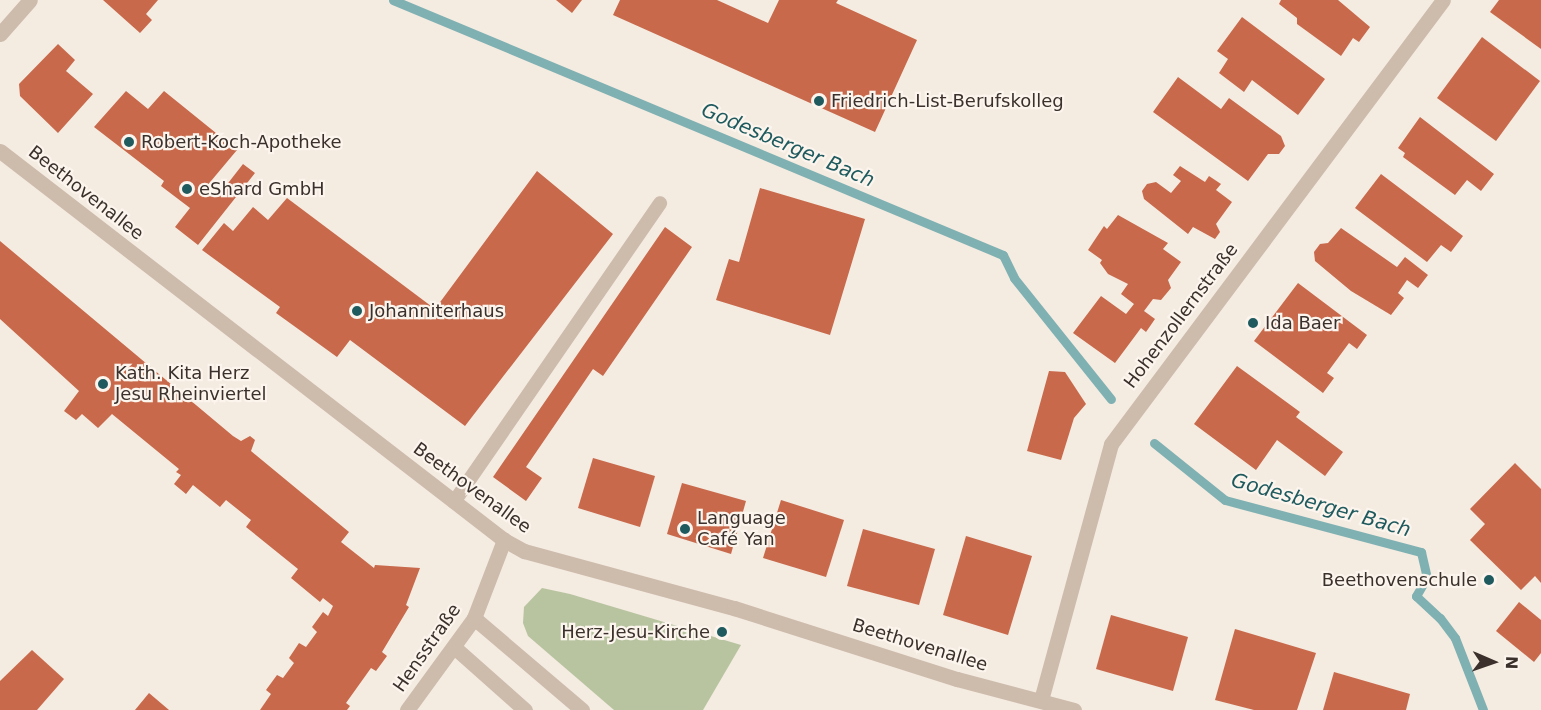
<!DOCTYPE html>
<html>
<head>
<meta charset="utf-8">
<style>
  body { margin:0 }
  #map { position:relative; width:1541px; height:710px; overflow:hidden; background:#f4ebe1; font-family:"DejaVu Sans",sans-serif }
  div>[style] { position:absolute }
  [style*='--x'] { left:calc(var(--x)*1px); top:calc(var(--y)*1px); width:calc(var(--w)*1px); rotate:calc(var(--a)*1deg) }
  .green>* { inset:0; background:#b8c4a0 }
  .stream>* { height:9px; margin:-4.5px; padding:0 4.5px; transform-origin:4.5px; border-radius:4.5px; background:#7fb0b2 }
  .building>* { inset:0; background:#c8694b }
  .lane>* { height:14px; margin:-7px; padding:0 7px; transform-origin:7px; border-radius:7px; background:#cdbbac }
  .street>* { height:15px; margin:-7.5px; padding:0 7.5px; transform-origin:7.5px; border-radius:7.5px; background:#cdbbac }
  .dots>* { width:16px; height:16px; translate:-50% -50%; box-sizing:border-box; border:3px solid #fbf5ee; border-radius:50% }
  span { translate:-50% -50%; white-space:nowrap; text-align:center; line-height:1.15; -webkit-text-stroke:4.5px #fbf5ee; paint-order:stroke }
  .poi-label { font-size:18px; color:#3b302b }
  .left { translate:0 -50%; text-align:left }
  .right { translate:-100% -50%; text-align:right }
  .street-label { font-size:18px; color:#3b302b }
  .water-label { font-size:20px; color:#1f5a5e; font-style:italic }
  .north { position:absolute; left:1463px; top:632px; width:60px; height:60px; -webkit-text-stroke:4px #fbf5ee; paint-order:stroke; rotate:92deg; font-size:16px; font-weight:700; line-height:24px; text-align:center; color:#3b302b }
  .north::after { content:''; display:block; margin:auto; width:21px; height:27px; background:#3b302b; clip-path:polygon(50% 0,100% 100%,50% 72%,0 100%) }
</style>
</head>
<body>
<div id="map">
  <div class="green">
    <div style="clip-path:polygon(542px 588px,570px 594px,741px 645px,703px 710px,614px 710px,528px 636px,523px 623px,524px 607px)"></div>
  </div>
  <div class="stream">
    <div style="--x:393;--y:0;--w:661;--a:22.69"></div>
    <div style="--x:1003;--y:255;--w:25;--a:64"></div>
    <div style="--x:1014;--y:278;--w:155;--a:51.3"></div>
    <div style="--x:1154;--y:443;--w:91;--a:38.8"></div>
    <div style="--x:1225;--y:500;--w:203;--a:14.9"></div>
    <div style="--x:1421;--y:552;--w:26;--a:77"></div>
    <div style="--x:1427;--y:577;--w:22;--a:120"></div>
    <div style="--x:1416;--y:596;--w:33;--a:43"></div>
    <div style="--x:1440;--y:618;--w:25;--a:53"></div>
    <div style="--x:1455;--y:638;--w:77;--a:68.7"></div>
  </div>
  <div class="building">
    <div style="clip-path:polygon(103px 0,158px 0,146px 14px,152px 20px,140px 33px)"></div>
    <div style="clip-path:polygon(556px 0,582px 0,572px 13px)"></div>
    <div style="clip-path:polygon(620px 0,717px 0,768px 23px,779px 0,838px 0,836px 3px,917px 40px,875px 132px,613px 15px)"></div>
    <div style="clip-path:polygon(1281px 0,1338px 0,1370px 27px,1359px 42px,1353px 38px,1341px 56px,1297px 24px,1297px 18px,1279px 4px)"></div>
    <div style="clip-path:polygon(1499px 0,1541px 0,1541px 49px,1490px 12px)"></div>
    <div style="clip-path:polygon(1242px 17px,1325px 79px,1298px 115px,1252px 80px,1244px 92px,1219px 73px,1228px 59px,1217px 51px)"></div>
    <div style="clip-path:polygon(1482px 37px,1540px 81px,1496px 141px,1437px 98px)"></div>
    <div style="clip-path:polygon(58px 44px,75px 60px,66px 71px,93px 94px,58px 133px,20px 96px,19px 84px)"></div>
    <div style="clip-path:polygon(1178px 77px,1221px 109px,1229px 98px,1281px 136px,1285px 146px,1279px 154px,1268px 154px,1248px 181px,1153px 112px)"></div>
    <div style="clip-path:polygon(126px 91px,148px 109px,164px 91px,237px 150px,206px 187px,218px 196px,243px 164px,255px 173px,198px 245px,175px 227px,190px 208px,161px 186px,164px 181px,94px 127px)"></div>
    <div style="clip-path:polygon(1420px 117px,1494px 174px,1481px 191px,1467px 180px,1455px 195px,1403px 157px,1405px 153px,1398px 148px)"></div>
    <div style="clip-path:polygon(1180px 166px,1205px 182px,1209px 176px,1221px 184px,1216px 190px,1232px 202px,1216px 224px,1220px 232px,1215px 239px,1193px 227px,1188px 234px,1144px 199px,1142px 191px,1147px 184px,1156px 182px,1171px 193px,1181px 181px,1173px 175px)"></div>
    <div style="clip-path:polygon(537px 171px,613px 234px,465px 426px,350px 340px,337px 357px,276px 313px,280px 307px,202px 250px,224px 223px,233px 231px,253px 207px,268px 220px,287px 198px,435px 309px)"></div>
    <div style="clip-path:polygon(1381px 174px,1463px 236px,1451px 252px,1441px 245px,1427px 262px,1355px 208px)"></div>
    <div style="clip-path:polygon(760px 188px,865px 219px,830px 335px,716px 300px,729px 259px,739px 262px)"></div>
    <div style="clip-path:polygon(1118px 215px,1168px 243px,1163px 249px,1181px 262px,1168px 280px,1171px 288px,1161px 300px,1153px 299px,1144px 311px,1155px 319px,1146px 332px,1141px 328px,1115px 363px,1073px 333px,1101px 296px,1126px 314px,1134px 304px,1121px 294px,1128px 284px,1108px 274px,1100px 263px,1102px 260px,1088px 250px,1104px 226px,1107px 229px)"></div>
    <div style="clip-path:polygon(665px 227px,692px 247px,603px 376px,593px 369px,526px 467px,542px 478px,526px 501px,493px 477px)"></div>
    <div style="clip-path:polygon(1341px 228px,1397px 267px,1405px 257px,1428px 275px,1418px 288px,1407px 280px,1398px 293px,1404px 298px,1391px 315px,1351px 291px,1315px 261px,1314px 252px,1320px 244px,1328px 243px)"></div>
    <div style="clip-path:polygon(0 241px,233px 436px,241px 441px,250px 436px,255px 440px,251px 451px,349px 532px,341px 542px,374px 568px,375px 565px,420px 568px,406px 605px,409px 607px,382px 652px,387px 656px,376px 671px,371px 668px,346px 703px,350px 706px,347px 710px,260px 710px,271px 694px,266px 690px,277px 675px,283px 678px,294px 663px,289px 658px,299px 643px,306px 647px,317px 632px,312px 627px,323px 612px,328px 616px,333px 606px,323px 598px,320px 602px,291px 578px,298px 569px,246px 527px,251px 520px,226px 500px,220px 507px,193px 485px,186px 494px,174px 484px,181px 475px,176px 472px,179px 469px,112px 414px,98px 428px,82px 414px,76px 420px,64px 411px,79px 391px,0 319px)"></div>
    <div style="clip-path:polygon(1298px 283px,1367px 335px,1357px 349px,1349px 343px,1327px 373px,1334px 378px,1323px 393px,1254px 341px)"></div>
    <div style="clip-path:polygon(1237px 366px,1300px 412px,1296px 417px,1343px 452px,1325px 476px,1277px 440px,1256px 470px,1194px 424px)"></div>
    <div style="clip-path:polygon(1049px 371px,1065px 372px,1086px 404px,1074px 418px,1061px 460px,1027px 451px)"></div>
    <div style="clip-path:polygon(593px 458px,655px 476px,640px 527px,578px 508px)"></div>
    <div style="clip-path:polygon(1515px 463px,1541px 489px,1541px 583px,1535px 576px,1521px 590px,1470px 540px,1485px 524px,1470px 509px)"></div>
    <div style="clip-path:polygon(682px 483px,746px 501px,731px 554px,667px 534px)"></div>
    <div style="clip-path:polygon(781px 500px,844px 520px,826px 577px,763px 558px)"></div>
    <div style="clip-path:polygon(863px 529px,935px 549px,919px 605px,847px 586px)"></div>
    <div style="clip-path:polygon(966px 536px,1032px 556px,1008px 635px,943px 615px)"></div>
    <div style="clip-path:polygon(1519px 602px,1541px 620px,1541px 653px,1534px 662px,1496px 631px)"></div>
    <div style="clip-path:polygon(1111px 615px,1188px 637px,1173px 691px,1096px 669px)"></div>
    <div style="clip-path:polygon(1235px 629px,1316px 653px,1297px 710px,1254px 710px,1215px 700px)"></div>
    <div style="clip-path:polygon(32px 650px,64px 679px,37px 710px,0 710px,0 681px)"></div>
    <div style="clip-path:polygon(1334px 672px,1410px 694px,1406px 710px,1323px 710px)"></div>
    <div style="clip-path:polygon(149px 693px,169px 710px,135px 710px)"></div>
  </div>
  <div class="lane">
    <div style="--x:454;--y:502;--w:363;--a:-55.4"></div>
  </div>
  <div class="street">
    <div style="--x:0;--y:34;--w:45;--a:-48.6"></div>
    <div style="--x:0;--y:151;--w:637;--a:37.66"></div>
    <div style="--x:504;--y:540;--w:23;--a:29"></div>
    <div style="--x:524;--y:551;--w:218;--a:15.2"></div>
    <div style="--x:734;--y:608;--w:234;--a:17.7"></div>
    <div style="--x:957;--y:679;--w:121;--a:14.8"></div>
    <div style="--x:474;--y:618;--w:142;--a:40.4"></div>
    <div style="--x:454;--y:647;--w:95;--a:41.6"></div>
    <div style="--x:1041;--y:700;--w:265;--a:-74.7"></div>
    <div style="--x:1111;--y:444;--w:554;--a:-53.21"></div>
    <div style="--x:407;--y:710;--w:114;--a:-53.9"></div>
    <div style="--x:474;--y:618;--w:84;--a:-69"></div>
  </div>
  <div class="dots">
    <div style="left:819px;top:101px;background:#1f5a5e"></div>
    <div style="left:129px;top:142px;background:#1f5a5e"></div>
    <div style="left:187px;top:189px;background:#1f5a5e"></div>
    <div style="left:357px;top:311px;background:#1f5a5e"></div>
    <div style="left:1253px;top:323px;background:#1f5a5e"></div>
    <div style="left:103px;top:384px;background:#1f5a5e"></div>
    <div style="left:685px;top:529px;background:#1f5a5e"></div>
    <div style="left:1489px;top:580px;background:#1f5a5e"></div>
    <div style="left:722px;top:632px;background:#1f5a5e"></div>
  </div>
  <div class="poi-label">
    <span class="left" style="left:831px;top:101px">Friedrich-List-Berufskolleg</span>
    <span class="left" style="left:141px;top:142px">Robert-Koch-Apotheke</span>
    <span class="left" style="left:199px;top:189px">eShard GmbH</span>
    <span class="left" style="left:369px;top:311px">Johanniterhaus</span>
    <span class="left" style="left:1265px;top:323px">Ida Baer</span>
    <span class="left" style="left:115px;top:384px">Kath. Kita Herz<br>Jesu Rheinviertel</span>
    <span class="left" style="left:697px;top:529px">Language<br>Café Yan</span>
    <span class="right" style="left:1477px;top:580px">Beethovenschule</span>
    <span class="right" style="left:710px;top:632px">Herz-Jesu-Kirche</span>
  </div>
  <div class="street-label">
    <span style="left:86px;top:193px;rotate:38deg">Beethovenallee</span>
    <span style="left:1181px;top:316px;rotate:-53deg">Hohenzollernstraße</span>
    <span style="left:472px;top:488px;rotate:36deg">Beethovenallee</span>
    <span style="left:920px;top:645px;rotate:17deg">Beethovenallee</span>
    <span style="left:427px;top:648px;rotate:-55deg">Hensstraße</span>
  </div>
  <div class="water-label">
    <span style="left:788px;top:145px;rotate:23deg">Godesberger Bach</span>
    <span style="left:1321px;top:505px;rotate:16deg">Godesberger Bach</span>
  </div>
  <div class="north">N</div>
</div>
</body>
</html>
